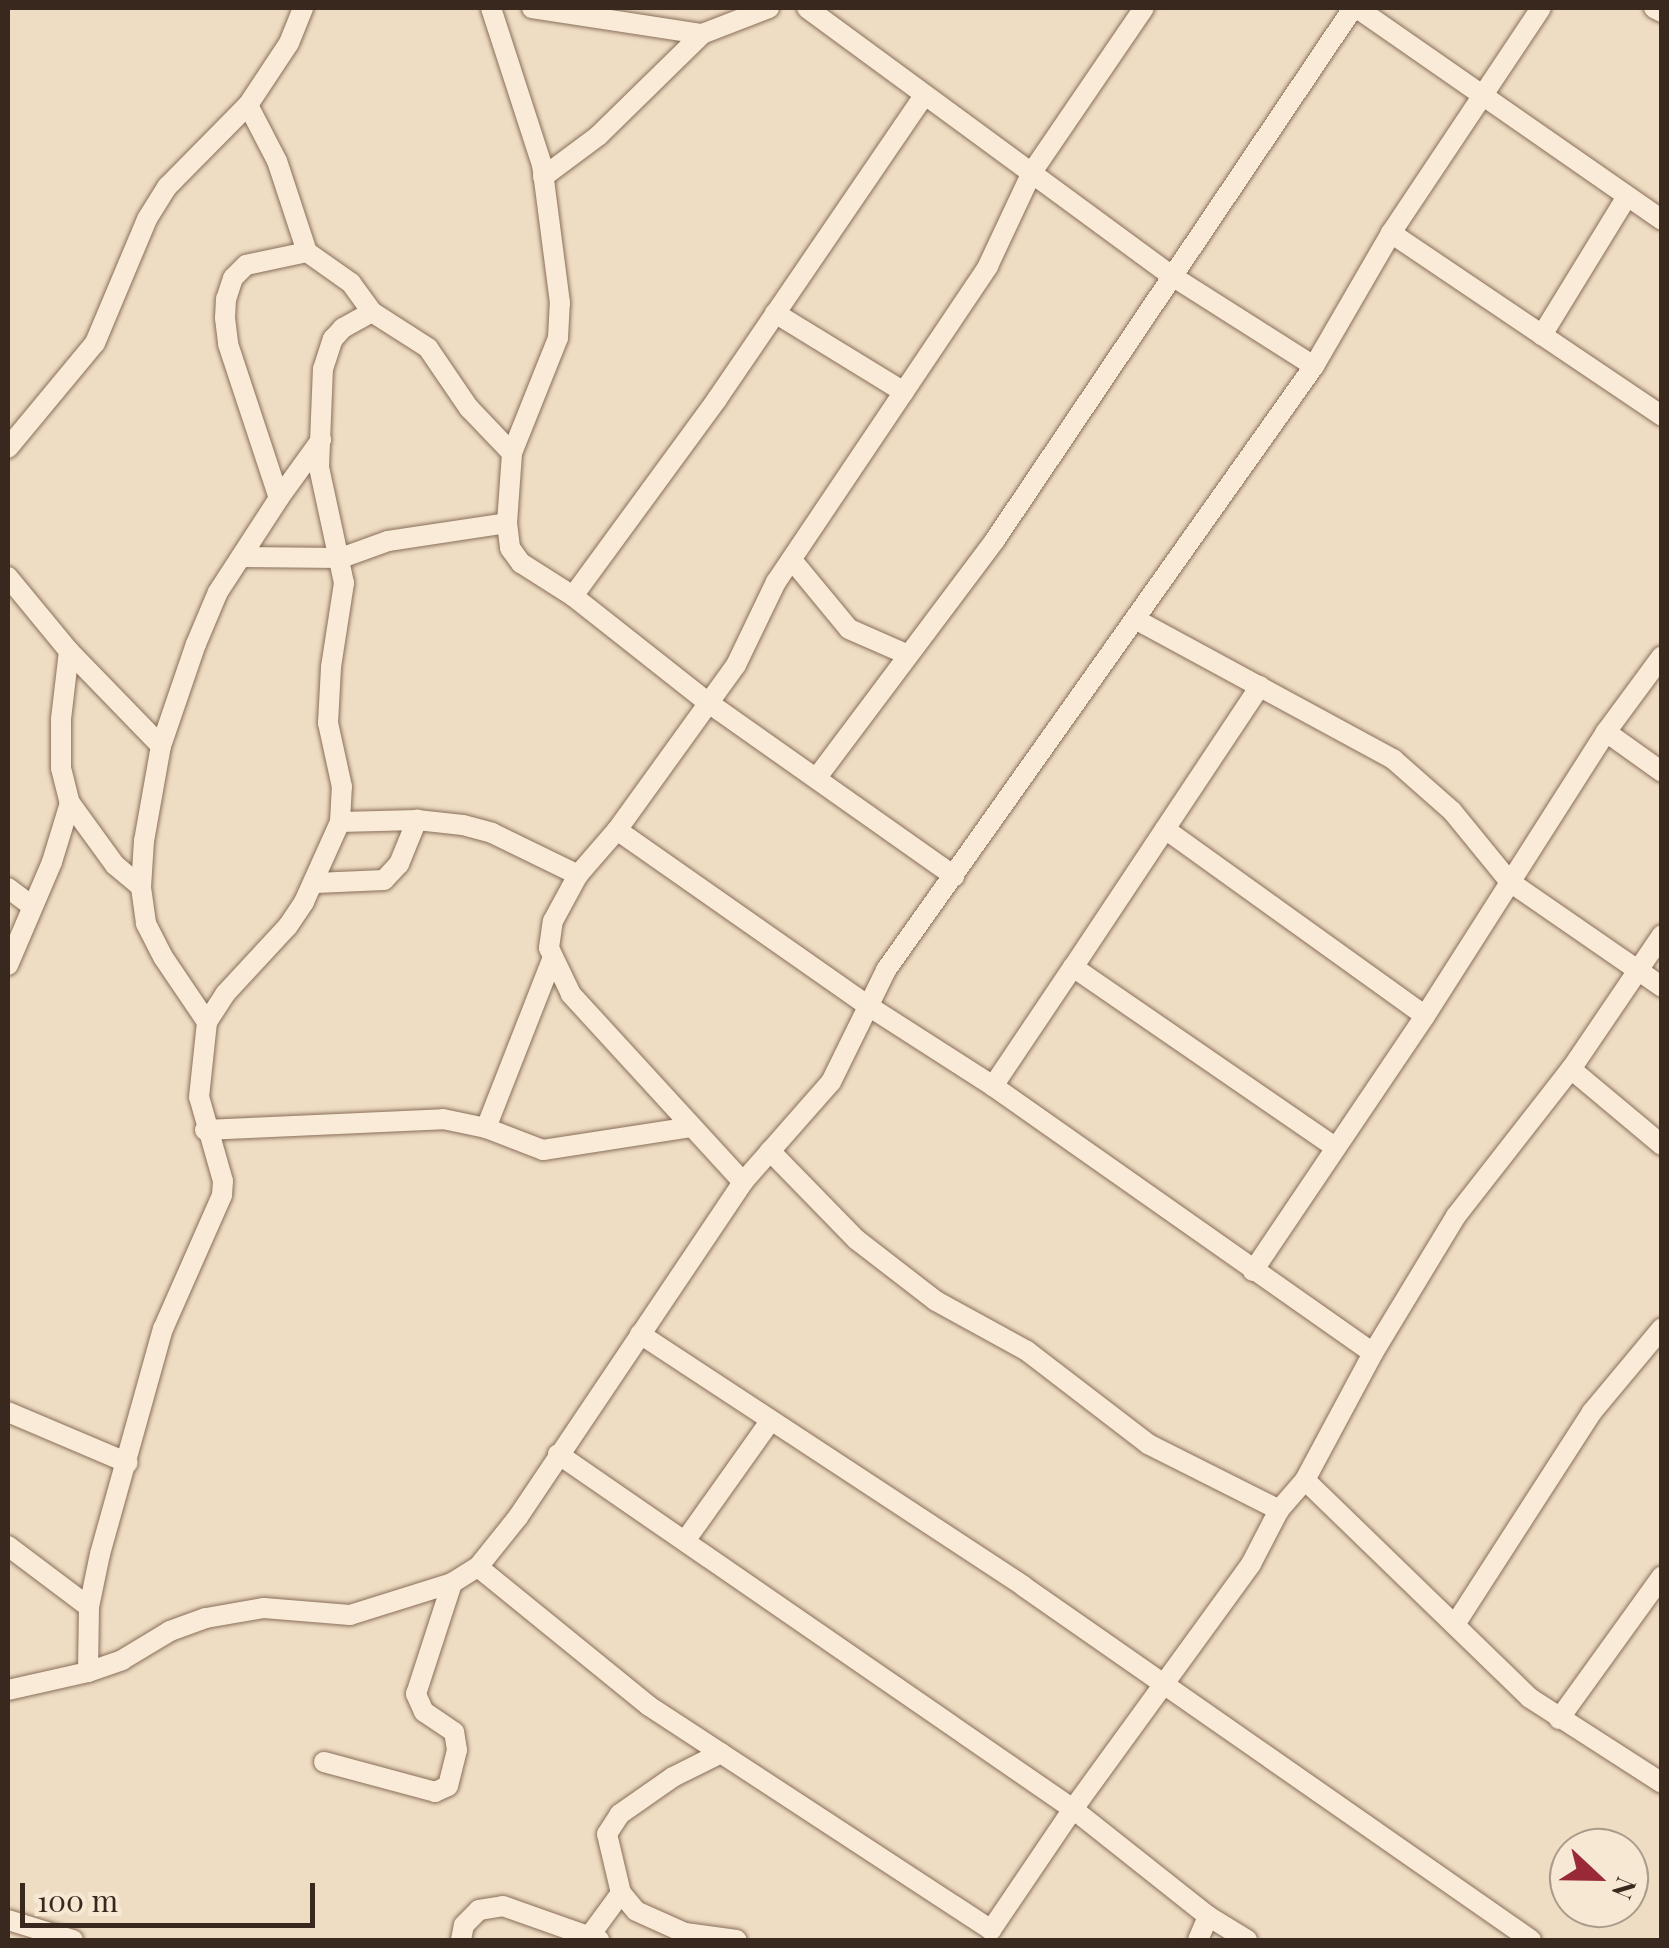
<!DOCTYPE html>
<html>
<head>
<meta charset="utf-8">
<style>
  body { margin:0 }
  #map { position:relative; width:1669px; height:1948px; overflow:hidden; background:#efddc3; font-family:"Playfair Display",serif }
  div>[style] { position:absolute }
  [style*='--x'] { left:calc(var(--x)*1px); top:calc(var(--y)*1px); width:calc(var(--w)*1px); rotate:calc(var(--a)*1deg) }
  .roads { filter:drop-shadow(0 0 2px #896e5a) drop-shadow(0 0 2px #896e5a) }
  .minor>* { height:20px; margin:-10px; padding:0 10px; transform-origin:10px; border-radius:10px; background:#f9ebd7 }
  span { translate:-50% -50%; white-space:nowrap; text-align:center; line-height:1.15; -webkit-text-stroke:9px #f6e8d3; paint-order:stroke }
  .frame { position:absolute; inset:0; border:10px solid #39281e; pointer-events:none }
  .north { position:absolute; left:1549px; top:1828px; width:100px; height:100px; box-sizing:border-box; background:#f6e8d3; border:2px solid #aa9b8b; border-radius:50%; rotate:112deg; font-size:28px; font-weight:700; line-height:40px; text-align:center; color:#39281e }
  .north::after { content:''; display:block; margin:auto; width:35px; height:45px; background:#992936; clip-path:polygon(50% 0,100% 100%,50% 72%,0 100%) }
  .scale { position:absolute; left:20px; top:1883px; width:295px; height:45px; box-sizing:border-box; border:5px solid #39281e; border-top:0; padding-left:12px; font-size:30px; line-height:35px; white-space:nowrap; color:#39281e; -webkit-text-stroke:8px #f6e8d3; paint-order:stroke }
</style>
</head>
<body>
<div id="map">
  <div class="roads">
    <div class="minor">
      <div style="--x:532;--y:8;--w:172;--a:8.7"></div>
      <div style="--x:702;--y:34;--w:72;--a:-21.2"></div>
      <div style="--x:807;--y:8;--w:453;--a:36.3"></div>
      <div style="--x:1172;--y:276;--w:168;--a:32.4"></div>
      <div style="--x:1357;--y:8;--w:371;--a:34.8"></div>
      <div style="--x:1654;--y:8;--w:9;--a:27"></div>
      <div style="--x:543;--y:177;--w:69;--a:-36.7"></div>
      <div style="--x:598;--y:136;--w:146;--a:-44.4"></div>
      <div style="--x:1626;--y:198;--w:161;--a:121.5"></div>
      <div style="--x:1542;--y:335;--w:145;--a:34"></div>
      <div style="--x:1391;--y:233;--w:182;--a:34"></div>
      <div style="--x:307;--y:252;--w:62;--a:168"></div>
      <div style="--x:246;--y:265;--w:18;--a:135"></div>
      <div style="--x:233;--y:278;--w:22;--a:108"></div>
      <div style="--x:226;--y:299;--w:19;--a:93"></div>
      <div style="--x:225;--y:318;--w:26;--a:83"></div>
      <div style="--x:228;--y:344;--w:162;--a:71.7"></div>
      <div style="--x:279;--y:498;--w:72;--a:-54.1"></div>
      <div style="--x:372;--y:312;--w:67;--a:32.7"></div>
      <div style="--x:428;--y:348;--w:73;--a:55.7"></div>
      <div style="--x:469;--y:408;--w:62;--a:46.3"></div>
      <div style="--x:775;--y:313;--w:151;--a:31.5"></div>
      <div style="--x:8;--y:448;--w:136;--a:-50.4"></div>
      <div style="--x:95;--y:343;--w:134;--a:-67.2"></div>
      <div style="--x:147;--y:219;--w:38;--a:-58"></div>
      <div style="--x:167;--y:187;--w:115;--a:-45.4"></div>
      <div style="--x:248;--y:105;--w:74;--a:-56.5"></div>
      <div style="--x:289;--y:43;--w:38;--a:-68"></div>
      <div style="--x:507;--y:523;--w:25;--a:83"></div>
      <div style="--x:510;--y:548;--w:19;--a:54"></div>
      <div style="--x:521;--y:563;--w:62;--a:32.4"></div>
      <div style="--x:573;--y:596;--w:169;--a:38.3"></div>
      <div style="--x:706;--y:701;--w:304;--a:35.2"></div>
      <div style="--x:241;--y:557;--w:100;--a:0.6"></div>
      <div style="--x:341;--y:558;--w:50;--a:-19.9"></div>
      <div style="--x:388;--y:541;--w:120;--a:-8.6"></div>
      <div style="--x:507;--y:523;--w:70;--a:-85.9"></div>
      <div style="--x:512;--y:453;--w:124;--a:-68.2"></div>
      <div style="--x:558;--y:338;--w:35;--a:-87"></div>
      <div style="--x:560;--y:303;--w:139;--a:-97.4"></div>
      <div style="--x:542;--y:165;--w:165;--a:-108"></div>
      <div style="--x:792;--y:560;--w:89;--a:50.4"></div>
      <div style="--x:849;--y:629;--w:62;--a:23.7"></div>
      <div style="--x:8;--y:577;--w:96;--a:50.5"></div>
      <div style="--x:69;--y:651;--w:68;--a:96.7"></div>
      <div style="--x:61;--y:719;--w:49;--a:90"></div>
      <div style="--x:61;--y:768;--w:36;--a:76"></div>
      <div style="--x:70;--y:803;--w:62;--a:107"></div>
      <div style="--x:52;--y:862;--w:112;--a:113.1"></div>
      <div style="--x:573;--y:596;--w:244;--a:-53.8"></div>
      <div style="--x:717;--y:399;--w:367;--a:-55.7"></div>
      <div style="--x:1135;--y:619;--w:294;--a:28.5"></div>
      <div style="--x:1393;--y:759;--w:79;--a:41.4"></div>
      <div style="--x:1452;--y:811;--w:92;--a:50.8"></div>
      <div style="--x:1510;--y:882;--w:185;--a:34.6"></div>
      <div style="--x:69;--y:651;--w:132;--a:45.9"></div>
      <div style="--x:1260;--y:686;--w:338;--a:123.6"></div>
      <div style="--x:1073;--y:967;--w:319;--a:34.5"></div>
      <div style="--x:1606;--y:732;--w:69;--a:35.5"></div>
      <div style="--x:818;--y:776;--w:295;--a:-53.1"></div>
      <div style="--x:995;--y:540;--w:641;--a:-56.06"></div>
      <div style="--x:70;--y:803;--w:77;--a:54"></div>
      <div style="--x:115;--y:865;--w:34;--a:40"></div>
      <div style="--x:340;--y:822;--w:77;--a:-1.5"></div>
      <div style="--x:417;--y:820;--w:46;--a:6.2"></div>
      <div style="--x:463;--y:825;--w:30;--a:15"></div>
      <div style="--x:492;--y:833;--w:96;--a:26"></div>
      <div style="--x:1165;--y:829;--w:320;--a:35.7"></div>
      <div style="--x:617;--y:830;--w:309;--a:35"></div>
      <div style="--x:870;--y:1007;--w:146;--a:32.7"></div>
      <div style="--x:993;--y:1086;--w:464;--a:35.1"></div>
      <div style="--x:316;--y:883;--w:68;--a:-2.5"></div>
      <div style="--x:384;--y:880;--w:22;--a:-47"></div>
      <div style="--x:399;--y:864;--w:48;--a:-67.8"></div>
      <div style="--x:8;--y:888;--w:30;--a:37"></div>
      <div style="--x:207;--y:1022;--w:78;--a:-124.1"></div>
      <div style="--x:163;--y:957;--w:38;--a:-117"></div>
      <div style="--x:146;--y:923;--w:36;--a:-98"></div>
      <div style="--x:141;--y:887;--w:46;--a:-86.3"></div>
      <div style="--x:144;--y:841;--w:97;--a:-79.9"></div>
      <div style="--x:161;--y:746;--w:108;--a:-71.1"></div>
      <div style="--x:196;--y:644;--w:56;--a:-67.1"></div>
      <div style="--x:218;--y:592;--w:112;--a:-57"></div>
      <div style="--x:1571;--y:1069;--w:119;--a:39.9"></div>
      <div style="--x:993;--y:1086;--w:143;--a:-56.1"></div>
      <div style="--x:486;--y:1128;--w:180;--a:-68.6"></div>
      <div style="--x:205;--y:1130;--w:238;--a:-2.6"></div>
      <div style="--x:443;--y:1119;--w:44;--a:11.8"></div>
      <div style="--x:486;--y:1128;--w:61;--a:21.1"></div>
      <div style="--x:543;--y:1150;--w:151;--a:-8.8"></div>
      <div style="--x:770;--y:1151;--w:124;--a:45.7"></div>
      <div style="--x:857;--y:1240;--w:100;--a:37.7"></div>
      <div style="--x:936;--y:1301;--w:104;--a:28.8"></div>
      <div style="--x:1027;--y:1351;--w:153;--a:37.5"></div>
      <div style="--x:1148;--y:1444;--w:147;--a:26.7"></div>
      <div style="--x:743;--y:1182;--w:255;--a:-132.5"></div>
      <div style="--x:571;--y:994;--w:51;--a:-115.6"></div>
      <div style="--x:549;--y:948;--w:27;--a:-82"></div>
      <div style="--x:553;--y:921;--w:52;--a:-61.5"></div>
      <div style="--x:578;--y:875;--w:60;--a:-49.1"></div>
      <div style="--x:617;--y:830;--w:203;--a:-54.2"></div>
      <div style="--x:736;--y:665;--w:92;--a:-64.3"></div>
      <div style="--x:776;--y:582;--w:381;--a:-56.1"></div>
      <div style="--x:988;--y:266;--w:104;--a:-64.9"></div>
      <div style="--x:1032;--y:172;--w:199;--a:-55.7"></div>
      <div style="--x:1253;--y:1271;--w:308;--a:-56"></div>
      <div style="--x:1425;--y:1016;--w:337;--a:-57.5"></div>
      <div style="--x:1606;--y:732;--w:94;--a:-53.6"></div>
      <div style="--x:640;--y:1334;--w:458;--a:33.3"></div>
      <div style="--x:1023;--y:1586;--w:619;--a:34.87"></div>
      <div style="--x:8;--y:1412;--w:130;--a:23"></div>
      <div style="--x:558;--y:1454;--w:625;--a:34.58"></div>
      <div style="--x:1073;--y:1809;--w:172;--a:38.4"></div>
      <div style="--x:1208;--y:1916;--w:46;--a:31.6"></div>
      <div style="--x:1305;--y:1480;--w:313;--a:44.1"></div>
      <div style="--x:1530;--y:1698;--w:157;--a:32.8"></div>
      <div style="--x:685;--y:1541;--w:148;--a:-54.6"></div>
      <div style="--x:8;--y:1546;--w:101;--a:37"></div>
      <div style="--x:478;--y:1567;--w:220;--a:39.1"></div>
      <div style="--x:649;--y:1706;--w:409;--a:33.2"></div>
      <div style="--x:991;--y:1930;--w:146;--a:-55.9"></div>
      <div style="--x:1073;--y:1809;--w:303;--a:-54"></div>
      <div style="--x:1251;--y:1564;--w:61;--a:-62.6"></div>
      <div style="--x:1279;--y:1510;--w:40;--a:-49"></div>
      <div style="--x:1305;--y:1480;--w:144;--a:-61.8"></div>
      <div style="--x:1373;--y:1353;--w:160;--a:-58.8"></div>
      <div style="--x:1456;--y:1216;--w:187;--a:-52"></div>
      <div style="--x:1571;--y:1069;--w:162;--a:-55.8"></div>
      <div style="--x:1456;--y:1623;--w:251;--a:-57.2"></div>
      <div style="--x:1592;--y:1412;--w:109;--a:-50.2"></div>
      <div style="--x:88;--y:1672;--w:65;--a:-89.1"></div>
      <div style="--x:89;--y:1607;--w:54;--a:-78.3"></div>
      <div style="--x:100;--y:1554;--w:234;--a:-74.4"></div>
      <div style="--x:163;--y:1329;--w:146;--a:-66.2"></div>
      <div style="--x:222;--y:1195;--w:14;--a:-86"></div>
      <div style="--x:223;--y:1181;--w:87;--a:-105.9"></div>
      <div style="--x:199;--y:1097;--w:75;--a:-83.9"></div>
      <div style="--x:207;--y:1022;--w:33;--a:-57"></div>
      <div style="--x:225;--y:994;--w:93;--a:-47.2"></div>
      <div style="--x:288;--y:926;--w:29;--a:-56"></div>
      <div style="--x:304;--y:902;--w:88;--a:-65.8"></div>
      <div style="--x:340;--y:822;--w:35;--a:-87"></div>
      <div style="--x:342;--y:787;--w:66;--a:-102.3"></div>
      <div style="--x:328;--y:723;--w:56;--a:-86.9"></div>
      <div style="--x:331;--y:667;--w:85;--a:-81.2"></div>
      <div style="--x:344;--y:583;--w:119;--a:-102.2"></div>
      <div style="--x:319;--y:467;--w:98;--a:-87.7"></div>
      <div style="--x:323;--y:369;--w:32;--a:-72"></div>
      <div style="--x:333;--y:339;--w:15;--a:-48"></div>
      <div style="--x:343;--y:328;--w:33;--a:-29"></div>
      <div style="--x:372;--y:312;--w:36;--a:-126"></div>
      <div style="--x:351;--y:283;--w:54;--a:-144.8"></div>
      <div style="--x:307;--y:252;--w:96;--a:-108.2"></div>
      <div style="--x:277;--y:161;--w:63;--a:-117.4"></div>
      <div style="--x:8;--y:1690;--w:82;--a:-12.7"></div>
      <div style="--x:88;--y:1672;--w:36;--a:-19"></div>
      <div style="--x:122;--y:1660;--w:56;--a:-31.1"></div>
      <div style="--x:170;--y:1631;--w:38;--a:-20"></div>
      <div style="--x:206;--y:1618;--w:59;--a:-9.8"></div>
      <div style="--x:264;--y:1608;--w:86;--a:4.7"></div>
      <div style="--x:350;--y:1615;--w:107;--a:-17.4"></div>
      <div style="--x:452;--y:1583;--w:31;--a:-32"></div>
      <div style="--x:478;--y:1567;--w:64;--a:-51.3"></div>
      <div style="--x:518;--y:1517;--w:404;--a:-56.1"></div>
      <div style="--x:743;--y:1182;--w:133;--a:-48.7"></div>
      <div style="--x:831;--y:1082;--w:125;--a:-63.8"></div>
      <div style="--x:886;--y:970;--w:740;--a:-54.68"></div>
      <div style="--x:1314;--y:366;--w:154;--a:-59.9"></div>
      <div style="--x:1391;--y:233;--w:270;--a:-56.3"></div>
      <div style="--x:1559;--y:1719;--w:176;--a:-54.2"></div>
      <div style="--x:721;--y:1753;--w:54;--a:153.4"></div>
      <div style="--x:673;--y:1777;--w:65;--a:145.1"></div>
      <div style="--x:620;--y:1814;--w:24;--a:123"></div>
      <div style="--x:607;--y:1834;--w:61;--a:76.7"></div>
      <div style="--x:621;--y:1893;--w:23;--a:50"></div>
      <div style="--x:636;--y:1911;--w:54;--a:24.2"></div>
      <div style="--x:685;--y:1933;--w:52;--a:7.7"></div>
      <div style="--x:324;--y:1762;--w:115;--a:15.1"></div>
      <div style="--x:435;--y:1792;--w:14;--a:-25"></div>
      <div style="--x:448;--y:1786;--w:37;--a:-76"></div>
      <div style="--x:457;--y:1750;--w:18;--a:-99"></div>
      <div style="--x:454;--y:1732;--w:36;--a:-146"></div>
      <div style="--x:424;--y:1712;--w:20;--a:-114"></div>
      <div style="--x:416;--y:1694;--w:117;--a:-72"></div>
      <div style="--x:8;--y:1920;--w:68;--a:17.1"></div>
      <div style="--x:591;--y:1934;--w:51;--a:-53.8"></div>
      <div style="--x:461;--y:1940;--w:15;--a:-79"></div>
      <div style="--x:464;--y:1925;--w:21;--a:-45"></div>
      <div style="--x:479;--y:1910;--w:24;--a:-9"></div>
      <div style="--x:503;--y:1906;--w:102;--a:19.5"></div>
      <div style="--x:1198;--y:1940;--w:26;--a:-67"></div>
    </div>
  </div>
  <div class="frame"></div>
  <div class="north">N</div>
  <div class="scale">100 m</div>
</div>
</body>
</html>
